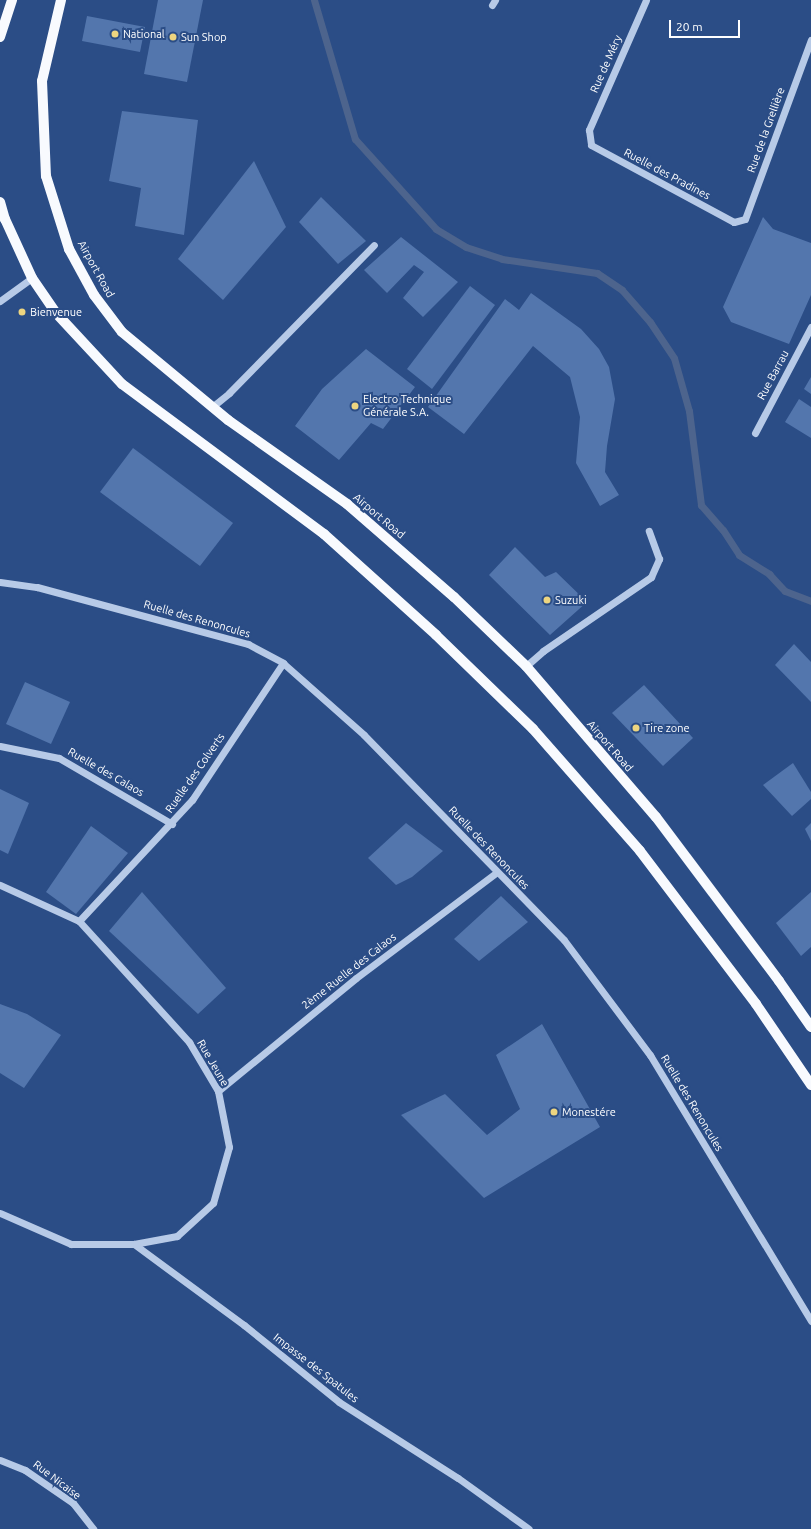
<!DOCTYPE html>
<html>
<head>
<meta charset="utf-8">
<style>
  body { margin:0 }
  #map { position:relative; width:811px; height:1529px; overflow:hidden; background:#2b4d86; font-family:Ubuntu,sans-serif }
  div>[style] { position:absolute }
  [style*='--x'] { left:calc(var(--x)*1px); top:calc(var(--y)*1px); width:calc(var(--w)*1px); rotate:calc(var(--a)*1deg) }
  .stream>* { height:7px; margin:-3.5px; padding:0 3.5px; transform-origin:3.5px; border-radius:3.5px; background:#4d648d }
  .building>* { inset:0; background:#5376ad }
  .minor>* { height:7px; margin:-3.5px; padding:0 3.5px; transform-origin:3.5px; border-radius:3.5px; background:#b7cae7 }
  .major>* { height:10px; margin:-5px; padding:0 5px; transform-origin:5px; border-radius:5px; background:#f8fafe }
  .dots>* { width:11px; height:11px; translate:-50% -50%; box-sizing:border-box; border:2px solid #2b4d86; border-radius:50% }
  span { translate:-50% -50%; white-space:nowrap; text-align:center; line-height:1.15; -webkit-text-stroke:4px #2b4d86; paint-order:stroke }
  .poi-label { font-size:11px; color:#fff }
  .left { translate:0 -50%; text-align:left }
  .street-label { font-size:11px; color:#fff }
  .scale { position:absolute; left:669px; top:20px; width:71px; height:18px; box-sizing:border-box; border:2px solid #fff; border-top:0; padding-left:5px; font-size:12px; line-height:14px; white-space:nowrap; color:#fff; -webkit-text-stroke:3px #2b4d86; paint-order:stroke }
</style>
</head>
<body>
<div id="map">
  <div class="stream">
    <div style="--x:314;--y:0;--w:145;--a:73.6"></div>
    <div style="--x:355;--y:139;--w:121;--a:48"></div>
    <div style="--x:436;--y:229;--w:35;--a:31"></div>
    <div style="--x:466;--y:247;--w:38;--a:18"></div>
    <div style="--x:502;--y:259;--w:96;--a:8.4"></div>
    <div style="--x:597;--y:273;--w:30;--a:34"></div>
    <div style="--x:622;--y:290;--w:43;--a:48.8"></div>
    <div style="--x:650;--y:322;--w:43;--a:56.3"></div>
    <div style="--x:674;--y:358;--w:55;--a:74.2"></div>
    <div style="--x:689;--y:411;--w:95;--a:82.7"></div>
    <div style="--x:701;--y:505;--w:33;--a:49"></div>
    <div style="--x:723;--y:530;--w:30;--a:57"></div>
    <div style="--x:739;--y:555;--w:36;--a:32"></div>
    <div style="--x:769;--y:574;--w:23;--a:47"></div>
    <div style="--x:785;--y:591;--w:28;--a:21"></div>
  </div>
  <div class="building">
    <div style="clip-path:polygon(158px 0,203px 0,187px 82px,144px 74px)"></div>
    <div style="clip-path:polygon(87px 16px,145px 27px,140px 52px,82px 41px)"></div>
    <div style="clip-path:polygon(122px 111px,198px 120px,184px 235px,135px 226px,141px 188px,109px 181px)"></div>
    <div style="clip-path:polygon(254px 161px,286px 227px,223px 300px,178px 259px)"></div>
    <div style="clip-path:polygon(321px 197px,366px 241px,338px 264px,299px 222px)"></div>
    <div style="clip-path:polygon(763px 217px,773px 229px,811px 243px,811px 295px,789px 344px,731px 322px,723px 307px)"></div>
    <div style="clip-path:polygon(401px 237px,458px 282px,423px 317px,403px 298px,424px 272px,414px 265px,387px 293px,364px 270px)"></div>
    <div style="clip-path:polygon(470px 286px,495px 305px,432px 389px,407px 369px)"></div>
    <div style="clip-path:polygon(531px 293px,581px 329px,599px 349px,609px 367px,615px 399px,607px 446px,605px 472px,619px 495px,600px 506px,576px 463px,580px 417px,570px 377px,533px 346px,464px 434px,428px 407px,505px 299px,519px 310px)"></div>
    <div style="clip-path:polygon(366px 349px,415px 387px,383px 429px,371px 423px,339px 460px,295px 426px,322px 389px)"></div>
    <div style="clip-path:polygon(811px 377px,811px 394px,804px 389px)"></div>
    <div style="clip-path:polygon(799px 399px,811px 407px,811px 438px,785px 422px)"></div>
    <div style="clip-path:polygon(133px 448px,233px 523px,200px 566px,100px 492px)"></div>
    <div style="clip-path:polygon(515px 547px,545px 577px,556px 572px,587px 602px,550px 635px,489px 575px)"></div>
    <div style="clip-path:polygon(794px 644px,811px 662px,811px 702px,775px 665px)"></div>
    <div style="clip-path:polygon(25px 682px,70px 702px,51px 744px,6px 724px)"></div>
    <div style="clip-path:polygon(644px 685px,693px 738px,663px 766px,612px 713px)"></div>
    <div style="clip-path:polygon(793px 763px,811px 792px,811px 799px,792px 816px,763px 785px)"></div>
    <div style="clip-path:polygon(0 789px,29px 803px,8px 854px,0 850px)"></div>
    <div style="clip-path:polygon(406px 823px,443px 851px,412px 877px,396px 885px,368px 858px)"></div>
    <div style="clip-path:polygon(811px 823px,811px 841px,805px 829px)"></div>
    <div style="clip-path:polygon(91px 826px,128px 853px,76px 914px,46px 892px)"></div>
    <div style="clip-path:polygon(142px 892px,226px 988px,198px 1014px,109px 931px)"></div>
    <div style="clip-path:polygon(811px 892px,811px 947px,801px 956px,776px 923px)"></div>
    <div style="clip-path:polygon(501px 896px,528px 922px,479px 961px,454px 939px)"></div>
    <div style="clip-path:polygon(0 1004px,27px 1014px,61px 1035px,24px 1088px,0 1073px)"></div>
    <div style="clip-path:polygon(542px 1024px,600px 1127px,484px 1198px,401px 1115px,445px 1094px,487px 1135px,520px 1109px,496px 1055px)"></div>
  </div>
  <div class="minor">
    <div style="--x:646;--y:0;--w:142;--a:113.7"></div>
    <div style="--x:589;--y:130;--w:15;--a:82"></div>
    <div style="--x:591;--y:145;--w:162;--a:28.3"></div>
    <div style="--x:734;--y:222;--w:11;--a:-15"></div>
    <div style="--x:745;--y:219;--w:191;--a:-69.8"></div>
    <div style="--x:492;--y:5;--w:6;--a:-59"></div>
    <div style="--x:0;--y:301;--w:39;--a:-36"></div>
    <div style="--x:212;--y:407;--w:22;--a:-39"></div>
    <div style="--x:229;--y:393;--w:207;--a:-45.6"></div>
    <div style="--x:755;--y:433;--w:120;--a:-62.2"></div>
    <div style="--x:0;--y:582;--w:37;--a:8"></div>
    <div style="--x:37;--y:587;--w:219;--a:15.1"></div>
    <div style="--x:248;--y:644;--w:40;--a:28"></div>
    <div style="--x:283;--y:663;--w:108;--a:41.6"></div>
    <div style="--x:364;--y:735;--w:286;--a:45.7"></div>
    <div style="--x:564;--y:940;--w:144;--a:53.2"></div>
    <div style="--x:650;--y:1055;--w:311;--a:58.8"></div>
    <div style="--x:526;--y:666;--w:23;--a:-41"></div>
    <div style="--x:543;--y:651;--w:131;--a:-34.4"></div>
    <div style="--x:651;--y:577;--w:20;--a:-66"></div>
    <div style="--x:659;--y:559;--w:30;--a:-110"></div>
    <div style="--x:0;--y:746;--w:60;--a:11.5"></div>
    <div style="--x:59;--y:758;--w:131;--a:30.3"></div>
    <div style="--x:0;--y:885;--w:87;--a:24.5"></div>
    <div style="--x:79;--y:921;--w:164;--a:47.7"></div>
    <div style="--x:189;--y:1042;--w:57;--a:59.4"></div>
    <div style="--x:218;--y:1091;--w:57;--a:78.9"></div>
    <div style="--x:229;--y:1147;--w:58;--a:105.9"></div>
    <div style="--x:213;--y:1203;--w:49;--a:137.5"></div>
    <div style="--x:177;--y:1236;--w:44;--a:169.5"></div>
    <div style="--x:134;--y:1244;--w:63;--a:180"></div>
    <div style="--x:71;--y:1244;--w:77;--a:-156.4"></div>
    <div style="--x:79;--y:921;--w:166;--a:-47"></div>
    <div style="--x:192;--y:800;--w:164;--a:-56.4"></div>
    <div style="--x:218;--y:1091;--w:178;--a:-39.3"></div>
    <div style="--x:356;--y:978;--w:176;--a:-36.9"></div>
    <div style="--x:134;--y:1244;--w:137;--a:36.4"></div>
    <div style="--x:244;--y:1325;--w:122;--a:39"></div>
    <div style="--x:339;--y:1402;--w:141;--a:32.6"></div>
    <div style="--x:458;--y:1478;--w:87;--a:35.7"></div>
    <div style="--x:0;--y:1460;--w:27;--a:22"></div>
    <div style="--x:25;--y:1470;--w:58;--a:34.5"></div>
    <div style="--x:73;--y:1503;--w:33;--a:52"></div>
  </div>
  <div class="major">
    <div style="--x:61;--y:0;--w:83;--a:103.2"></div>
    <div style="--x:42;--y:81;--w:95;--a:87.6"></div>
    <div style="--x:46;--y:176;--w:77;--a:72.5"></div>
    <div style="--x:69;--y:249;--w:52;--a:61.5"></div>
    <div style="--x:94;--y:295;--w:46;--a:52.9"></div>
    <div style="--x:122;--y:332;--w:138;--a:39.7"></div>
    <div style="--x:228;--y:420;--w:146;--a:35.2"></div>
    <div style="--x:347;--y:504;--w:142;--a:41"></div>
    <div style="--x:454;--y:597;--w:100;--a:43.8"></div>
    <div style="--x:526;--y:666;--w:199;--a:49.3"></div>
    <div style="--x:656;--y:817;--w:205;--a:53.1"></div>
    <div style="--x:779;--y:981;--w:56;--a:55.2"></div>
    <div style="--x:0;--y:37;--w:39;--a:-72"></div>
    <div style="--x:0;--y:202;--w:18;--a:74"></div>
    <div style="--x:5;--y:219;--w:65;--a:65.4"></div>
    <div style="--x:32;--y:278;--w:42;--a:55.6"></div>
    <div style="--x:56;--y:313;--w:97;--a:47.1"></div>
    <div style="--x:122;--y:384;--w:252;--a:36.6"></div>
    <div style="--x:324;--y:534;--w:151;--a:42"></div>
    <div style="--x:436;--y:635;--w:135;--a:44.1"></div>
    <div style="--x:533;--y:729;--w:162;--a:48.7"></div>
    <div style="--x:640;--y:851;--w:192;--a:52.8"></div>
    <div style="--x:756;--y:1004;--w:98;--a:55.8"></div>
  </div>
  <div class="dots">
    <div style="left:115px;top:34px;background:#edd580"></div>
    <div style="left:173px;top:37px;background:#edd580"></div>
    <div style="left:22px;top:312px;background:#edd580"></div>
    <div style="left:355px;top:406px;background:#edd580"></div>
    <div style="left:547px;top:600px;background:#edd580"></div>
    <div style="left:636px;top:728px;background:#edd580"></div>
    <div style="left:554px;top:1112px;background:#edd580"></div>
  </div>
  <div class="poi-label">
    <span class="left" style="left:123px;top:34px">National</span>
    <span class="left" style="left:181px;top:37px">Sun Shop</span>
    <span class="left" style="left:30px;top:312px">Bienvenue</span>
    <span class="left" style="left:363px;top:406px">Electro Technique<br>Générale S.A.</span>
    <span class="left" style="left:555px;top:600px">Suzuki</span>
    <span class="left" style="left:644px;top:728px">Tire zone</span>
    <span class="left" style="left:562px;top:1112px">Monestére</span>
  </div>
  <div class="street-label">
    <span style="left:606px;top:64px;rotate:-66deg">Rue de Méry</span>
    <span style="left:766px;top:130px;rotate:-70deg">Rue de la Grellière</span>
    <span style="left:667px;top:174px;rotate:28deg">Ruelle des Pradines</span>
    <span style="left:96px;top:269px;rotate:61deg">Airport Road</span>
    <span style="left:773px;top:375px;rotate:-62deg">Rue Barrau</span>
    <span style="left:379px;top:516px;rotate:40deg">Airport Road</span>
    <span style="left:197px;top:619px;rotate:16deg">Ruelle des Renoncules</span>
    <span style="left:610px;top:746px;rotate:49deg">Airport Road</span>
    <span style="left:106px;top:772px;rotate:30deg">Ruelle des Calaos</span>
    <span style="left:195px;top:773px;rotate:-55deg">Ruelle des Colverts</span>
    <span style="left:489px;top:848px;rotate:46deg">Ruelle des Renoncules</span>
    <span style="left:349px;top:971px;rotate:-38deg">2ème Ruelle des Calaos</span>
    <span style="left:213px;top:1063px;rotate:60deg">Rue Jeune</span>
    <span style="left:692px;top:1103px;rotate:59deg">Ruelle des Renoncules</span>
    <span style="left:316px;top:1368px;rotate:38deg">Impasse des Spatules</span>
    <span style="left:57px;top:1480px;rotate:37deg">Rue Nicaise</span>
  </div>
  <div class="scale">20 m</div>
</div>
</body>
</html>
